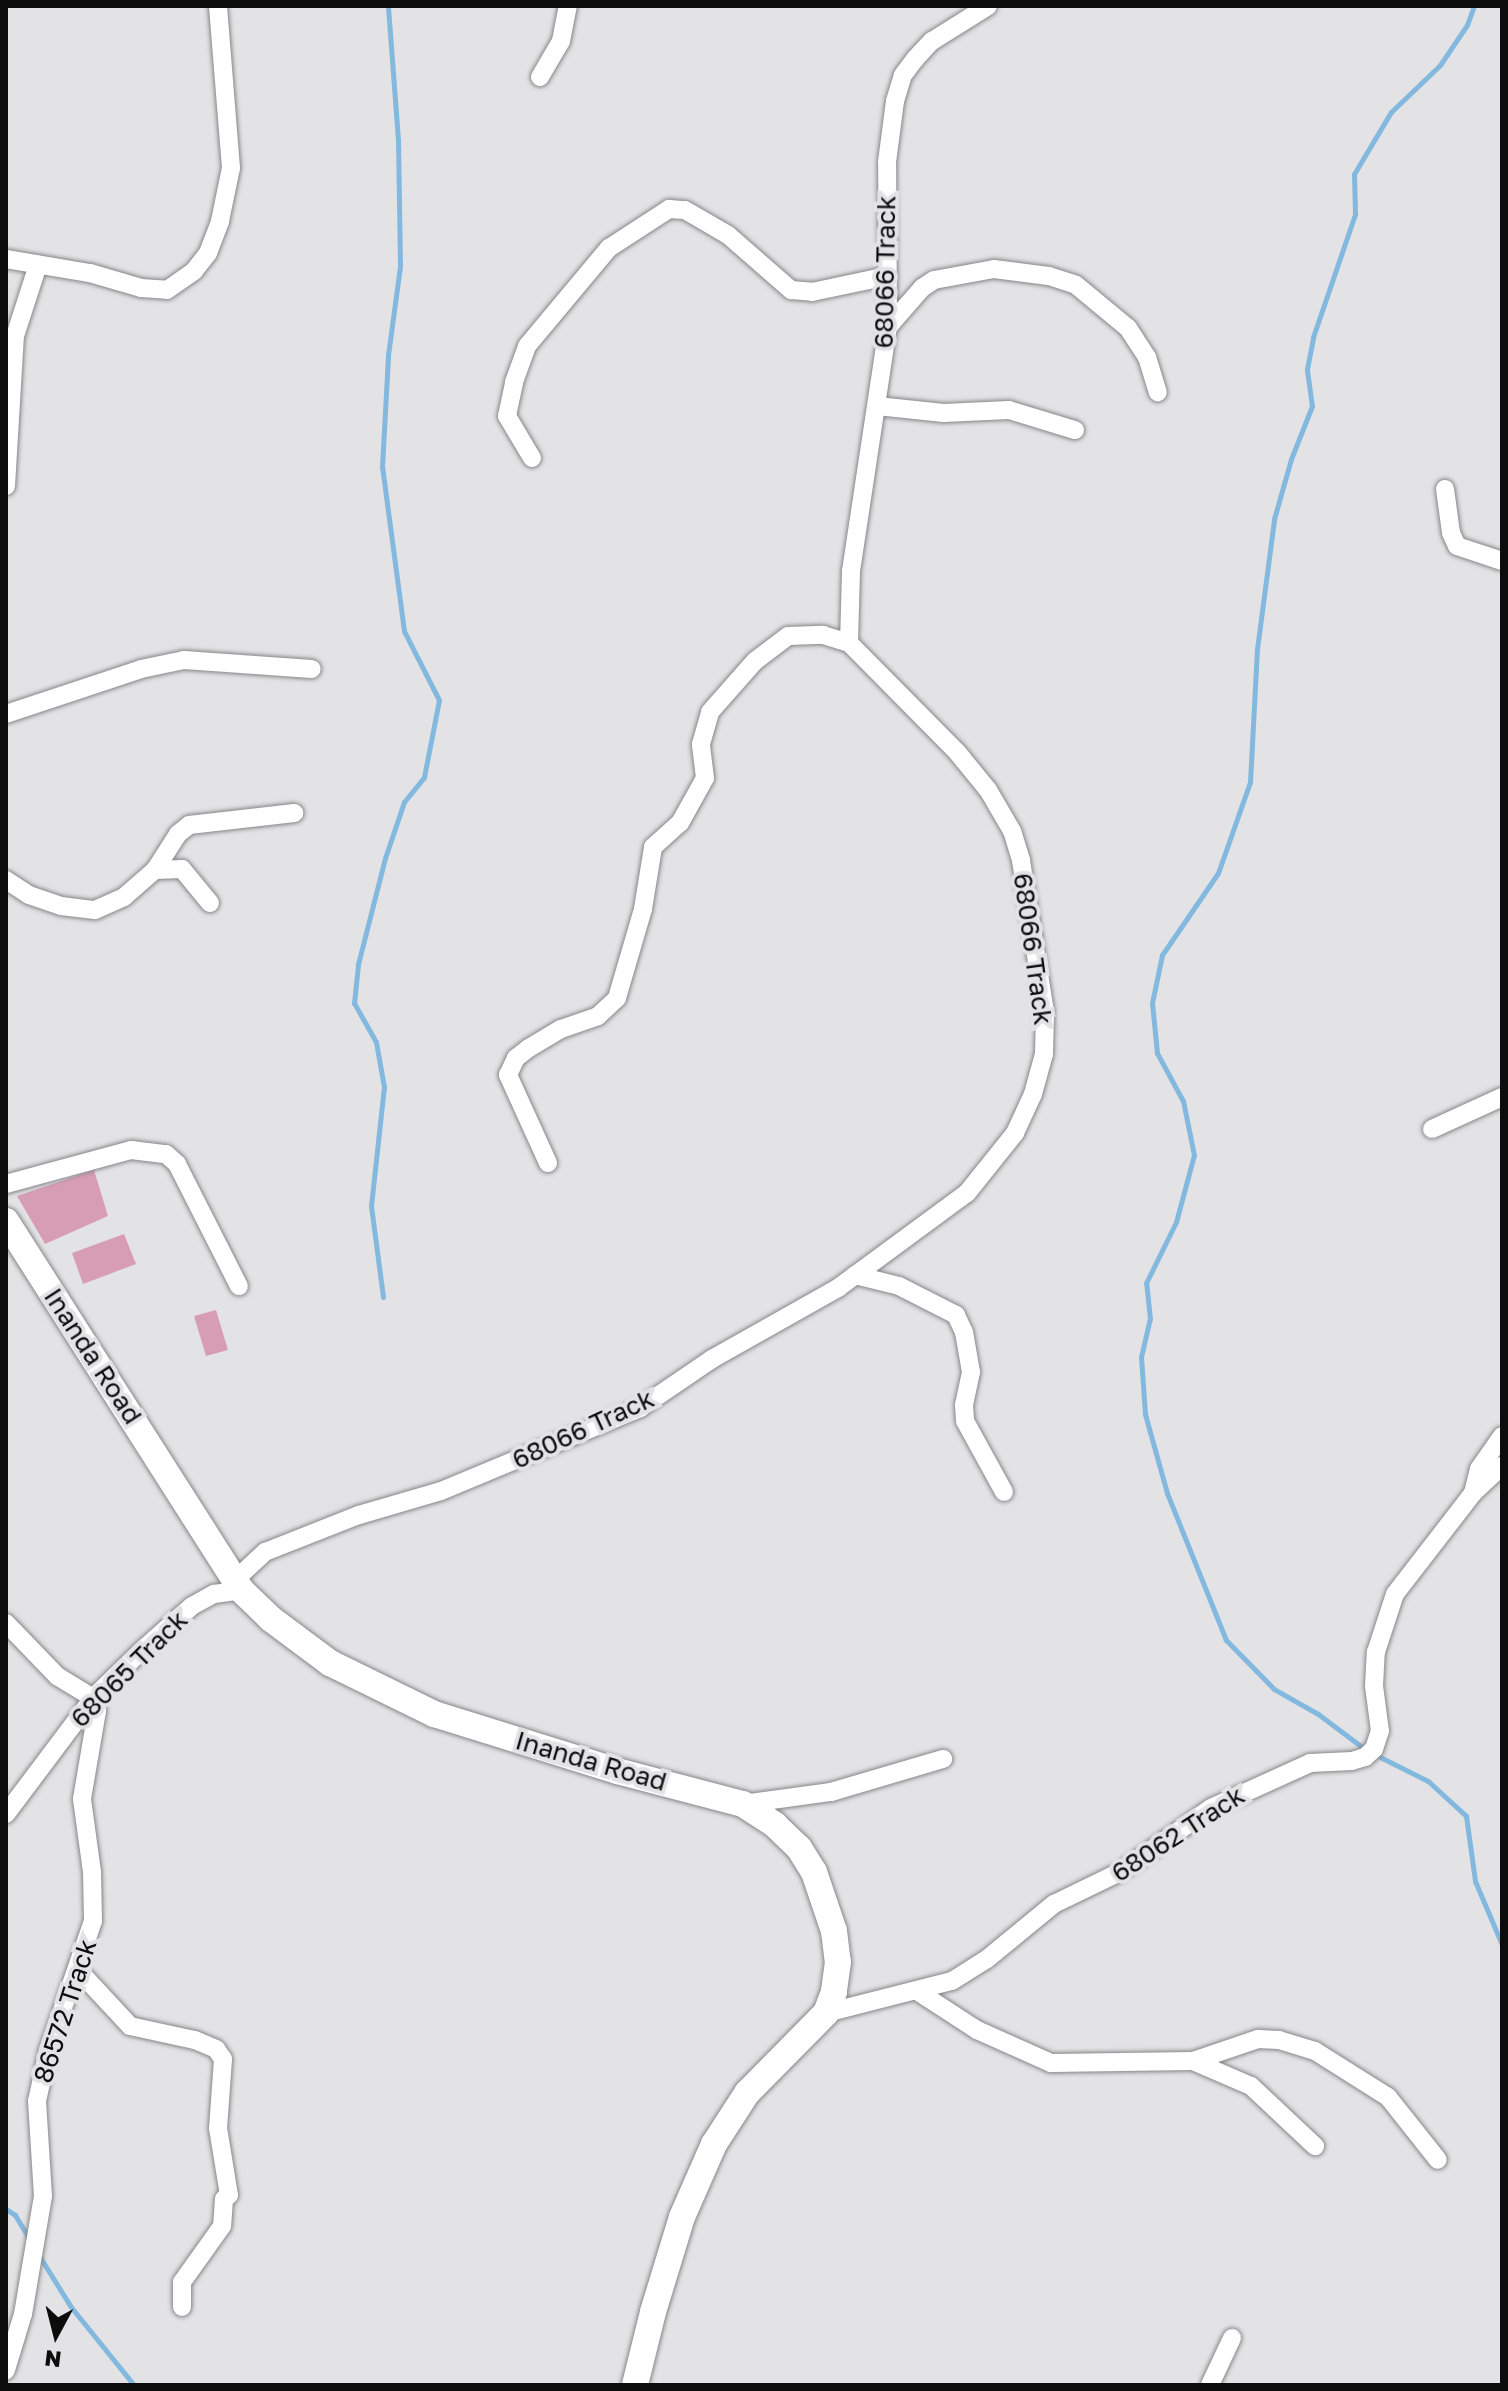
<!DOCTYPE html>
<html>
<head>
<meta charset="utf-8">
<style>
  body { margin:0 }
  #map { position:relative; width:1508px; height:2391px; overflow:hidden; background:#e3e3e6; font-family:"Golos Text",sans-serif }
  div>[style] { position:absolute }
  [style*='--x'] { left:calc(var(--x)*1px); top:calc(var(--y)*1px); width:calc(var(--w)*1px); rotate:calc(var(--a)*1deg) }
  .green>* { inset:0; background:#d79db4 }
  .stream>* { height:5px; margin:-2.5px; padding:0 2.5px; transform-origin:2.5px; border-radius:2.5px; background:#83b8df }
  .roads { filter:drop-shadow(0 0 2px #878689) drop-shadow(0 0 2px #878689) }
  .street>* { height:18px; margin:-9px; padding:0 9px; transform-origin:9px; border-radius:9px; background:#fff }
  .secondary>* { height:26px; margin:-13px; padding:0 13px; transform-origin:13px; border-radius:13px; background:#fff }
  span { translate:-50% -50%; white-space:nowrap; text-align:center; line-height:1.15; -webkit-text-stroke:8px #e3e3e6; paint-order:stroke }
  .street-label { font-size:26px; color:#0c0c0d }
  .frame { position:absolute; inset:0; border:8px solid #0c0c0d; pointer-events:none }
  .north { position:absolute; left:16px; top:2295px; width:80px; height:80px; -webkit-text-stroke:6px #e3e3e6; paint-order:stroke; rotate:187deg; font-size:22px; font-weight:700; line-height:32px; text-align:center; color:#0c0c0d }
  .north::after { content:''; display:block; margin:auto; width:28px; height:36px; background:#0c0c0d; clip-path:polygon(50% 0,100% 100%,50% 72%,0 100%) }
</style>
</head>
<body>
<div id="map">
  <div class="green">
    <div style="clip-path:polygon(94px 1170px,108px 1216px,45px 1244px,17px 1196px)"></div>
    <div style="clip-path:polygon(124px 1234px,136px 1264px,83px 1284px,72px 1253px)"></div>
    <div style="clip-path:polygon(216px 1310px,228px 1350px,206px 1356px,194px 1316px)"></div>
  </div>
  <div class="stream">
    <div style="--x:383;--y:1297;--w:92;--a:-97.5"></div>
    <div style="--x:371;--y:1206;--w:120;--a:-83.8"></div>
    <div style="--x:384;--y:1087;--w:46;--a:-100.1"></div>
    <div style="--x:376;--y:1042;--w:45;--a:-119.4"></div>
    <div style="--x:354;--y:1003;--w:39;--a:-84"></div>
    <div style="--x:358;--y:964;--w:109;--a:-75.7"></div>
    <div style="--x:385;--y:858;--w:59;--a:-71.3"></div>
    <div style="--x:404;--y:802;--w:32;--a:-51"></div>
    <div style="--x:424;--y:777;--w:78;--a:-79"></div>
    <div style="--x:439;--y:700;--w:77;--a:-116.9"></div>
    <div style="--x:404;--y:631;--w:165;--a:-97.6"></div>
    <div style="--x:382;--y:467;--w:112;--a:-86.9"></div>
    <div style="--x:388;--y:355;--w:90;--a:-82.3"></div>
    <div style="--x:400;--y:266;--w:126;--a:-90.9"></div>
    <div style="--x:398;--y:140;--w:134;--a:-94.3"></div>
    <div style="--x:1366;--y:1750;--w:60;--a:-143.1"></div>
    <div style="--x:1318;--y:1714;--w:51;--a:-150.4"></div>
    <div style="--x:1274;--y:1689;--w:69;--a:-134.4"></div>
    <div style="--x:1226;--y:1640;--w:158;--a:-111.9"></div>
    <div style="--x:1167;--y:1493;--w:82;--a:-105.6"></div>
    <div style="--x:1145;--y:1414;--w:57;--a:-94"></div>
    <div style="--x:1141;--y:1357;--w:39;--a:-77"></div>
    <div style="--x:1150;--y:1319;--w:36;--a:-96"></div>
    <div style="--x:1146;--y:1283;--w:68;--a:-63.8"></div>
    <div style="--x:1176;--y:1222;--w:69;--a:-75"></div>
    <div style="--x:1194;--y:1155;--w:55;--a:-101.5"></div>
    <div style="--x:1183;--y:1101;--w:55;--a:-118.4"></div>
    <div style="--x:1157;--y:1053;--w:50;--a:-95.7"></div>
    <div style="--x:1152;--y:1003;--w:49;--a:-78.2"></div>
    <div style="--x:1162;--y:955;--w:99;--a:-55.7"></div>
    <div style="--x:1218;--y:873;--w:96;--a:-70.6"></div>
    <div style="--x:1250;--y:782;--w:133;--a:-87"></div>
    <div style="--x:1257;--y:649;--w:131;--a:-82.5"></div>
    <div style="--x:1274;--y:519;--w:62;--a:-74.2"></div>
    <div style="--x:1291;--y:459;--w:57;--a:-68.4"></div>
    <div style="--x:1312;--y:406;--w:37;--a:-98"></div>
    <div style="--x:1307;--y:369;--w:33;--a:-79"></div>
    <div style="--x:1313;--y:337;--w:130;--a:-71.1"></div>
    <div style="--x:1355;--y:214;--w:40;--a:-91.4"></div>
    <div style="--x:1354;--y:174;--w:72;--a:-59.2"></div>
    <div style="--x:1391;--y:112;--w:68;--a:-43.8"></div>
    <div style="--x:1440;--y:65;--w:48;--a:-56"></div>
    <div style="--x:1467;--y:25;--w:20;--a:-70"></div>
    <div style="--x:1380;--y:1757;--w:54;--a:26.6"></div>
    <div style="--x:1428;--y:1781;--w:52;--a:42.6"></div>
    <div style="--x:1466;--y:1816;--w:66;--a:82.1"></div>
    <div style="--x:1475;--y:1881;--w:69;--a:67.1"></div>
    <div style="--x:6;--y:2209;--w:11;--a:34"></div>
    <div style="--x:15;--y:2215;--w:27;--a:59"></div>
    <div style="--x:38;--y:2254;--w:62;--a:58.1"></div>
    <div style="--x:71;--y:2307;--w:100;--a:51.1"></div>
  </div>
  <div class="roads">
    <div class="street">
      <div style="--x:540;--y:77;--w:42;--a:-59.7"></div>
      <div style="--x:561;--y:41;--w:36;--a:-79"></div>
      <div style="--x:6;--y:259;--w:85;--a:9.5"></div>
      <div style="--x:90;--y:273;--w:53;--a:16.4"></div>
      <div style="--x:141;--y:288;--w:26;--a:4"></div>
      <div style="--x:167;--y:290;--w:33;--a:-35"></div>
      <div style="--x:194;--y:271;--w:23;--a:-52"></div>
      <div style="--x:208;--y:253;--w:34;--a:-69"></div>
      <div style="--x:220;--y:221;--w:54;--a:-78.3"></div>
      <div style="--x:231;--y:168;--w:163;--a:-94.6"></div>
      <div style="--x:888;--y:327;--w:52;--a:-48.9"></div>
      <div style="--x:922;--y:288;--w:14;--a:-34"></div>
      <div style="--x:934;--y:280;--w:61;--a:-10.4"></div>
      <div style="--x:994;--y:269;--w:55;--a:7.3"></div>
      <div style="--x:1049;--y:276;--w:28;--a:18"></div>
      <div style="--x:1076;--y:285;--w:67;--a:39.6"></div>
      <div style="--x:1128;--y:328;--w:35;--a:57"></div>
      <div style="--x:1147;--y:357;--w:37;--a:73"></div>
      <div style="--x:877;--y:406;--w:67;--a:6"></div>
      <div style="--x:944;--y:413;--w:65;--a:-2.6"></div>
      <div style="--x:1009;--y:410;--w:69;--a:16.9"></div>
      <div style="--x:532;--y:458;--w:49;--a:-120.8"></div>
      <div style="--x:507;--y:416;--w:35;--a:-78"></div>
      <div style="--x:514;--y:382;--w:38;--a:-70"></div>
      <div style="--x:527;--y:346;--w:128;--a:-50.1"></div>
      <div style="--x:609;--y:248;--w:72;--a:-33"></div>
      <div style="--x:669;--y:209;--w:16;--a:4"></div>
      <div style="--x:685;--y:210;--w:50;--a:30.2"></div>
      <div style="--x:728;--y:235;--w:84;--a:41.1"></div>
      <div style="--x:791;--y:290;--w:21;--a:5"></div>
      <div style="--x:812;--y:292;--w:78;--a:-11.9"></div>
      <div style="--x:6;--y:486;--w:150;--a:-86.6"></div>
      <div style="--x:15;--y:336;--w:75;--a:-72.1"></div>
      <div style="--x:1445;--y:489;--w:44;--a:82.2"></div>
      <div style="--x:1451;--y:533;--w:14;--a:65"></div>
      <div style="--x:1457;--y:546;--w:47;--a:18.4"></div>
      <div style="--x:6;--y:714;--w:142;--a:-18.4"></div>
      <div style="--x:141;--y:669;--w:44;--a:-11.8"></div>
      <div style="--x:184;--y:660;--w:128;--a:4"></div>
      <div style="--x:155;--y:870;--w:27;--a:-2"></div>
      <div style="--x:182;--y:869;--w:44;--a:50.5"></div>
      <div style="--x:6;--y:880;--w:27;--a:33"></div>
      <div style="--x:29;--y:895;--w:34;--a:19"></div>
      <div style="--x:61;--y:906;--w:34;--a:7"></div>
      <div style="--x:95;--y:910;--w:32;--a:-24"></div>
      <div style="--x:124;--y:897;--w:41;--a:-41.1"></div>
      <div style="--x:155;--y:870;--w:43;--a:-57.4"></div>
      <div style="--x:178;--y:834;--w:14;--a:-39"></div>
      <div style="--x:189;--y:825;--w:106;--a:-6.5"></div>
      <div style="--x:1432;--y:1129;--w:77;--a:-24.6"></div>
      <div style="--x:548;--y:1163;--w:97;--a:-114.4"></div>
      <div style="--x:508;--y:1075;--w:19;--a:-65"></div>
      <div style="--x:516;--y:1058;--w:16;--a:-38"></div>
      <div style="--x:529;--y:1048;--w:37;--a:-31"></div>
      <div style="--x:561;--y:1029;--w:39;--a:-19"></div>
      <div style="--x:598;--y:1016;--w:26;--a:-43"></div>
      <div style="--x:617;--y:998;--w:93;--a:-73.7"></div>
      <div style="--x:643;--y:909;--w:63;--a:-80.8"></div>
      <div style="--x:653;--y:847;--w:36;--a:-42"></div>
      <div style="--x:680;--y:823;--w:51;--a:-60.9"></div>
      <div style="--x:705;--y:778;--w:34;--a:-97"></div>
      <div style="--x:701;--y:744;--w:33;--a:-74"></div>
      <div style="--x:710;--y:712;--w:68;--a:-48.6"></div>
      <div style="--x:755;--y:661;--w:41;--a:-37.1"></div>
      <div style="--x:788;--y:636;--w:35;--a:-2"></div>
      <div style="--x:823;--y:635;--w:27;--a:17"></div>
      <div style="--x:6;--y:1184;--w:130;--a:-15.2"></div>
      <div style="--x:131;--y:1150;--w:35;--a:7"></div>
      <div style="--x:166;--y:1154;--w:15;--a:42"></div>
      <div style="--x:177;--y:1164;--w:137;--a:63.1"></div>
      <div style="--x:855;--y:1275;--w:45;--a:14"></div>
      <div style="--x:899;--y:1286;--w:64;--a:27"></div>
      <div style="--x:956;--y:1315;--w:19;--a:65"></div>
      <div style="--x:964;--y:1332;--w:41;--a:80.1"></div>
      <div style="--x:971;--y:1372;--w:34;--a:102"></div>
      <div style="--x:964;--y:1405;--w:16;--a:86"></div>
      <div style="--x:965;--y:1421;--w:81;--a:61.2"></div>
      <div style="--x:1473;--y:1493;--w:25;--a:-76"></div>
      <div style="--x:1479;--y:1469;--w:40;--a:-55.1"></div>
      <div style="--x:236;--y:1579;--w:40;--a:-43"></div>
      <div style="--x:265;--y:1552;--w:101;--a:-21.5"></div>
      <div style="--x:359;--y:1515;--w:85;--a:-16.3"></div>
      <div style="--x:441;--y:1491;--w:216;--a:-22.6"></div>
      <div style="--x:640;--y:1408;--w:87;--a:-34.2"></div>
      <div style="--x:712;--y:1359;--w:145;--a:-29.4"></div>
      <div style="--x:838;--y:1288;--w:160;--a:-36.4"></div>
      <div style="--x:967;--y:1193;--w:77;--a:-51.3"></div>
      <div style="--x:1015;--y:1133;--w:43;--a:-65.2"></div>
      <div style="--x:1033;--y:1094;--w:41;--a:-74.6"></div>
      <div style="--x:1044;--y:1054;--w:42;--a:-88.6"></div>
      <div style="--x:1045;--y:1012;--w:154;--a:-99"></div>
      <div style="--x:1021;--y:860;--w:30;--a:-107"></div>
      <div style="--x:1012;--y:831;--w:48;--a:-120.3"></div>
      <div style="--x:988;--y:790;--w:49;--a:-129.2"></div>
      <div style="--x:957;--y:752;--w:153;--a:-134.7"></div>
      <div style="--x:849;--y:643;--w:72;--a:-88.4"></div>
      <div style="--x:851;--y:571;--w:247;--a:-81.4"></div>
      <div style="--x:888;--y:327;--w:165;--a:-90.3"></div>
      <div style="--x:887;--y:162;--w:62;--a:-82.5"></div>
      <div style="--x:895;--y:101;--w:27;--a:-73"></div>
      <div style="--x:903;--y:75;--w:20;--a:-53"></div>
      <div style="--x:915;--y:59;--w:25;--a:-47"></div>
      <div style="--x:932;--y:41;--w:66;--a:-32"></div>
      <div style="--x:6;--y:1623;--w:74;--a:46.1"></div>
      <div style="--x:57;--y:1676;--w:42;--a:31.4"></div>
      <div style="--x:93;--y:1698;--w:14;--a:73"></div>
      <div style="--x:97;--y:1711;--w:89;--a:99.7"></div>
      <div style="--x:82;--y:1799;--w:74;--a:82.2"></div>
      <div style="--x:92;--y:1872;--w:49;--a:88.8"></div>
      <div style="--x:93;--y:1921;--w:138;--a:109.1"></div>
      <div style="--x:48;--y:2051;--w:51;--a:102.4"></div>
      <div style="--x:37;--y:2101;--w:95;--a:86.4"></div>
      <div style="--x:43;--y:2196;--w:120;--a:99.6"></div>
      <div style="--x:23;--y:2314;--w:59;--a:106.9"></div>
      <div style="--x:743;--y:1804;--w:89;--a:-7.8"></div>
      <div style="--x:831;--y:1792;--w:117;--a:-16.4"></div>
      <div style="--x:6;--y:1814;--w:145;--a:-53.1"></div>
      <div style="--x:93;--y:1698;--w:66;--a:-44.4"></div>
      <div style="--x:140;--y:1652;--w:69;--a:-41.5"></div>
      <div style="--x:192;--y:1606;--w:25;--a:-29"></div>
      <div style="--x:214;--y:1594;--w:27;--a:-8"></div>
      <div style="--x:78;--y:1970;--w:76;--a:47.1"></div>
      <div style="--x:130;--y:2026;--w:66;--a:12.2"></div>
      <div style="--x:195;--y:2040;--w:23;--a:23"></div>
      <div style="--x:216;--y:2049;--w:12;--a:55"></div>
      <div style="--x:223;--y:2059;--w:69;--a:94.1"></div>
      <div style="--x:218;--y:2128;--w:68;--a:80.7"></div>
      <div style="--x:229;--y:2195;--w:6;--a:141"></div>
      <div style="--x:224;--y:2199;--w:27;--a:94"></div>
      <div style="--x:222;--y:2226;--w:69;--a:125.5"></div>
      <div style="--x:182;--y:2282;--w:25;--a:90"></div>
      <div style="--x:917;--y:1991;--w:72;--a:33"></div>
      <div style="--x:977;--y:2030;--w:81;--a:24"></div>
      <div style="--x:1051;--y:2063;--w:142;--a:-0.8"></div>
      <div style="--x:1193;--y:2061;--w:69;--a:-18.7"></div>
      <div style="--x:1258;--y:2039;--w:21;--a:3"></div>
      <div style="--x:1279;--y:2040;--w:38;--a:17"></div>
      <div style="--x:1315;--y:2051;--w:86;--a:32.2"></div>
      <div style="--x:1388;--y:2097;--w:80;--a:51.6"></div>
      <div style="--x:826;--y:2013;--w:130;--a:-14.3"></div>
      <div style="--x:952;--y:1981;--w:41;--a:-32.2"></div>
      <div style="--x:987;--y:1959;--w:87;--a:-39.4"></div>
      <div style="--x:1054;--y:1904;--w:73;--a:-25.9"></div>
      <div style="--x:1120;--y:1872;--w:111;--a:-35.1"></div>
      <div style="--x:1211;--y:1808;--w:109;--a:-24.4"></div>
      <div style="--x:1310;--y:1763;--w:42;--a:-2.7"></div>
      <div style="--x:1352;--y:1761;--w:14;--a:-17"></div>
      <div style="--x:1365;--y:1757;--w:12;--a:-42"></div>
      <div style="--x:1374;--y:1749;--w:19;--a:-72"></div>
      <div style="--x:1380;--y:1731;--w:45;--a:-97.6"></div>
      <div style="--x:1374;--y:1686;--w:34;--a:-87"></div>
      <div style="--x:1376;--y:1652;--w:61;--a:-71.9"></div>
      <div style="--x:1395;--y:1594;--w:128;--a:-52.3"></div>
      <div style="--x:1473;--y:1493;--w:40;--a:-43"></div>
      <div style="--x:1193;--y:2061;--w:63;--a:23.3"></div>
      <div style="--x:1251;--y:2086;--w:88;--a:43.2"></div>
      <div style="--x:1210;--y:2385;--w:52;--a:-64.9"></div>
    </div>
    <div class="secondary">
      <div style="--x:6;--y:1221;--w:437;--a:57.5"></div>
      <div style="--x:241;--y:1590;--w:42;--a:44"></div>
      <div style="--x:271;--y:1619;--w:74;--a:36.7"></div>
      <div style="--x:330;--y:1663;--w:116;--a:26.1"></div>
      <div style="--x:434;--y:1714;--w:192;--a:17.3"></div>
      <div style="--x:617;--y:1771;--w:130;--a:14.7"></div>
      <div style="--x:743;--y:1804;--w:38;--a:33"></div>
      <div style="--x:775;--y:1825;--w:33;--a:44"></div>
      <div style="--x:799;--y:1848;--w:28;--a:58"></div>
      <div style="--x:814;--y:1872;--w:62;--a:71.3"></div>
      <div style="--x:834;--y:1931;--w:31;--a:83"></div>
      <div style="--x:838;--y:1962;--w:30;--a:98"></div>
      <div style="--x:834;--y:1992;--w:22;--a:111"></div>
      <div style="--x:826;--y:2013;--w:112;--a:134.6"></div>
      <div style="--x:747;--y:2093;--w:61;--a:122.9"></div>
      <div style="--x:714;--y:2144;--w:80;--a:113.7"></div>
      <div style="--x:682;--y:2217;--w:99;--a:107"></div>
      <div style="--x:653;--y:2312;--w:75;--a:103.9"></div>
    </div>
  </div>
  <div class="street-label">
    <span style="left:885px;top:272px;rotate:-89deg">68066 Track</span>
    <span style="left:1033px;top:949px;rotate:82deg">68066 Track</span>
    <span style="left:93px;top:1356px;rotate:57deg">Inanda Road</span>
    <span style="left:583px;top:1429px;rotate:-25deg">68066 Track</span>
    <span style="left:129px;top:1669px;rotate:-45deg">68065 Track</span>
    <span style="left:591px;top:1761px;rotate:16deg">Inanda Road</span>
    <span style="left:1178px;top:1834px;rotate:-33deg">68062 Track</span>
    <span style="left:65px;top:2011px;rotate:-72deg">86572 Track</span>
  </div>
  <div class="frame"></div>
  <div class="north">N</div>
</div>
</body>
</html>
